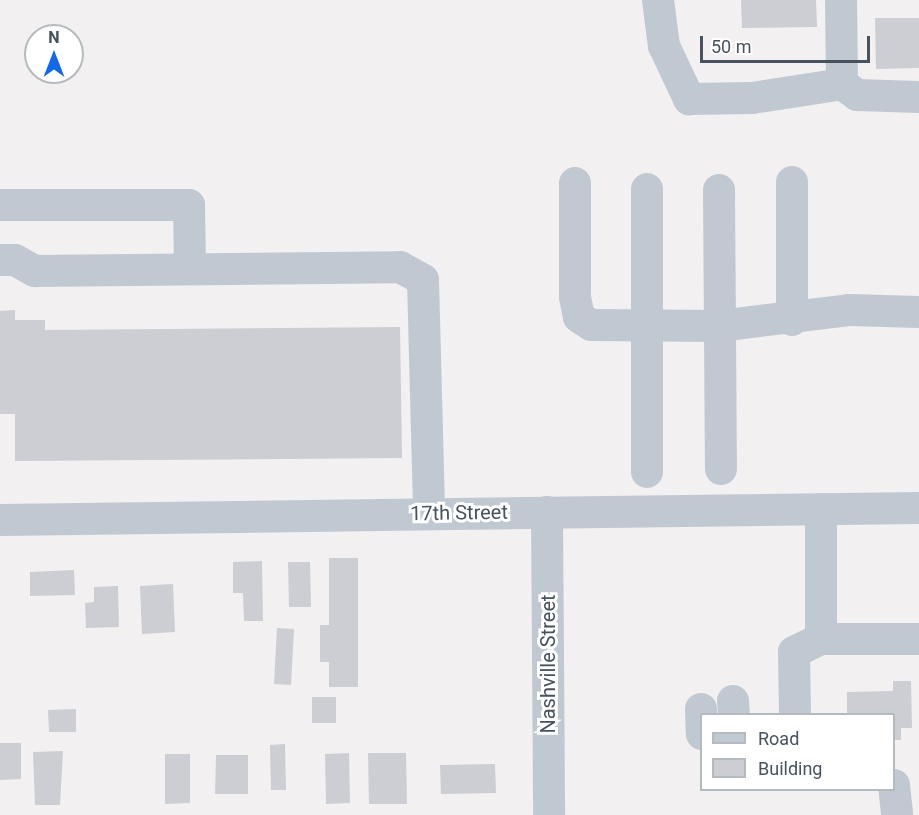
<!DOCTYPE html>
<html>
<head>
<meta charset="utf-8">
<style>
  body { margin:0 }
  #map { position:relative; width:919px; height:815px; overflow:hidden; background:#f2f0f0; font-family:Roboto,sans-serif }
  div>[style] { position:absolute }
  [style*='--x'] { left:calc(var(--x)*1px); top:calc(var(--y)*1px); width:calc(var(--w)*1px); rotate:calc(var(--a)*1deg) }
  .building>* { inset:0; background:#ccced4 }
  .minor>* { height:32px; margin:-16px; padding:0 16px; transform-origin:16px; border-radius:16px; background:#c0c9d2 }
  span { translate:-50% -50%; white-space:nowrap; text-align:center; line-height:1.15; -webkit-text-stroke:6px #fff; paint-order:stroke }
  .street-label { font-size:20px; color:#47525e }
  .legend { position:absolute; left:700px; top:713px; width:195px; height:78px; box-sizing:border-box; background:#fff; border:2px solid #b5babf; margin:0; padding:8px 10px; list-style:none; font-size:18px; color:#47525e }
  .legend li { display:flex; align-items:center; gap:12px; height:30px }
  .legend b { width:30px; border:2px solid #b5babf }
  .north { position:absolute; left:24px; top:24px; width:60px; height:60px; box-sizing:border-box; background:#fff; border:2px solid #b5babf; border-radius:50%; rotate:0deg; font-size:16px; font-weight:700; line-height:24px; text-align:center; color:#47525e }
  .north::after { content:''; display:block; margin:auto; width:21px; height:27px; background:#1168eb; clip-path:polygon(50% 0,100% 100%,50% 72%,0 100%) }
  .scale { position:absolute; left:700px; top:36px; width:170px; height:27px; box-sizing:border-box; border:3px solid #47525e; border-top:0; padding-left:8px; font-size:18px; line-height:21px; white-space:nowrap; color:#47525e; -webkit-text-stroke:4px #fff; paint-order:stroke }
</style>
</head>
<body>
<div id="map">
  <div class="building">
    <div style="clip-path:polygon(741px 0,816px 0,817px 27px,742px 28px)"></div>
    <div style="clip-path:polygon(875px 18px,919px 18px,919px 68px,876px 69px)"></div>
    <div style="clip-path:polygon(15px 310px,15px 320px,45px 320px,45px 330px,400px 327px,402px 458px,15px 461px,15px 414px,0 414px,0 311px)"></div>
    <div style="clip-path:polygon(329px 558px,358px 558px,358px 687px,329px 687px,329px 662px,320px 662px,320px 625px,329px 625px)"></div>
    <div style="clip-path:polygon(262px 561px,263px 621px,244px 621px,243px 593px,233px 593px,233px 562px)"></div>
    <div style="clip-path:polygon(288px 562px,310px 562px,311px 607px,289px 607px)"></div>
    <div style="clip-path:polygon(74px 570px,75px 595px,30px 596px,30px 572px)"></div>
    <div style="clip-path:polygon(173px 584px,175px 632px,142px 634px,140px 586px)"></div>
    <div style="clip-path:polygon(118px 586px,119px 627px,86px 628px,85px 603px,94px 602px,94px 587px)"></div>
    <div style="clip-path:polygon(277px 628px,294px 629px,291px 685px,274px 684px)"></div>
    <div style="clip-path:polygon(893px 681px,911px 681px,912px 728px,901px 728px,901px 740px,894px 740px,894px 714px,847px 714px,847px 692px,893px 691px)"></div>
    <div style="clip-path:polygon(312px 697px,336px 697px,336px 723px,312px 723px)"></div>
    <div style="clip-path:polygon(76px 709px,76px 732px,49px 732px,48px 710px)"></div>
    <div style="clip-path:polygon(0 743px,21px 743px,21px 779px,0 780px)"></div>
    <div style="clip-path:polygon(285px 744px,286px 790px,271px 790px,270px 745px)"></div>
    <div style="clip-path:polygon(63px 751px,60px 805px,35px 805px,33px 752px)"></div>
    <div style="clip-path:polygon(349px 753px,350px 803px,326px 804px,325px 754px)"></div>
    <div style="clip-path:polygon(368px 753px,406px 753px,407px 804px,369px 804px)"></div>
    <div style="clip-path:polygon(165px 754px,190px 754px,190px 803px,165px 804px)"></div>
    <div style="clip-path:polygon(216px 755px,248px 755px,248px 794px,215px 794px)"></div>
    <div style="clip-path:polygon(495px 764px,496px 793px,441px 794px,440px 765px)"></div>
  </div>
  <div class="minor">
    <div style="--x:658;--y:0;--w:46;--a:82.6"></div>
    <div style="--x:664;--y:46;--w:59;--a:64.7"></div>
    <div style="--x:689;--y:99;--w:63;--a:-0.9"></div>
    <div style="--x:752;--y:98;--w:91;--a:-8.8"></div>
    <div style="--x:841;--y:0;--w:84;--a:89.3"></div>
    <div style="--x:842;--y:84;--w:19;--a:36"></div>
    <div style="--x:857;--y:95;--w:62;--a:1.8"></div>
    <div style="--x:792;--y:182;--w:138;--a:90"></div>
    <div style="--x:575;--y:183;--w:114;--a:90"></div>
    <div style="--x:575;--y:297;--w:20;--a:79"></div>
    <div style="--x:579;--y:317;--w:14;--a:34"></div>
    <div style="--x:591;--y:325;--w:128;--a:0.4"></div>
    <div style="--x:719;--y:326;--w:131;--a:-7"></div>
    <div style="--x:849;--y:310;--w:70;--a:1.6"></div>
    <div style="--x:719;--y:190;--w:279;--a:89.6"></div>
    <div style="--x:0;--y:205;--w:189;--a:0"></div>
    <div style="--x:189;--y:205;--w:64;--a:89.1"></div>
    <div style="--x:0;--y:260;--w:15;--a:0"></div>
    <div style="--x:15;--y:260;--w:23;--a:29"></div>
    <div style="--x:35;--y:271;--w:365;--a:-0.6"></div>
    <div style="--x:400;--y:267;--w:26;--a:29"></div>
    <div style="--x:423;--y:280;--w:234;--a:88.5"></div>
    <div style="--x:647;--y:472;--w:283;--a:-90"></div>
    <div style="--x:821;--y:509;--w:130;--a:90"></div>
    <div style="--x:821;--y:639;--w:96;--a:0"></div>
    <div style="--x:547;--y:512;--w:303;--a:89.6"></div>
    <div style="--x:0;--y:520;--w:919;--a:-0.75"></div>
    <div style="--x:733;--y:701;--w:13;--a:86"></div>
    <div style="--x:701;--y:709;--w:25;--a:88"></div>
    <div style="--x:795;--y:714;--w:62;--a:-90.9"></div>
    <div style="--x:794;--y:652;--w:30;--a:-26"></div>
    <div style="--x:894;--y:785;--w:30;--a:84"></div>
  </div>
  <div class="street-label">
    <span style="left:459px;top:513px;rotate:-1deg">17th Street</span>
    <span style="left:548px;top:664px;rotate:-90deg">Nashville Street</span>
  </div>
  <ul class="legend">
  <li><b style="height:8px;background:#c0c9d2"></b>Road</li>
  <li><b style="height:16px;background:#ccced4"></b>Building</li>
  </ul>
  <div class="north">N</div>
  <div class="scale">50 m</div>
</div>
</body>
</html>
